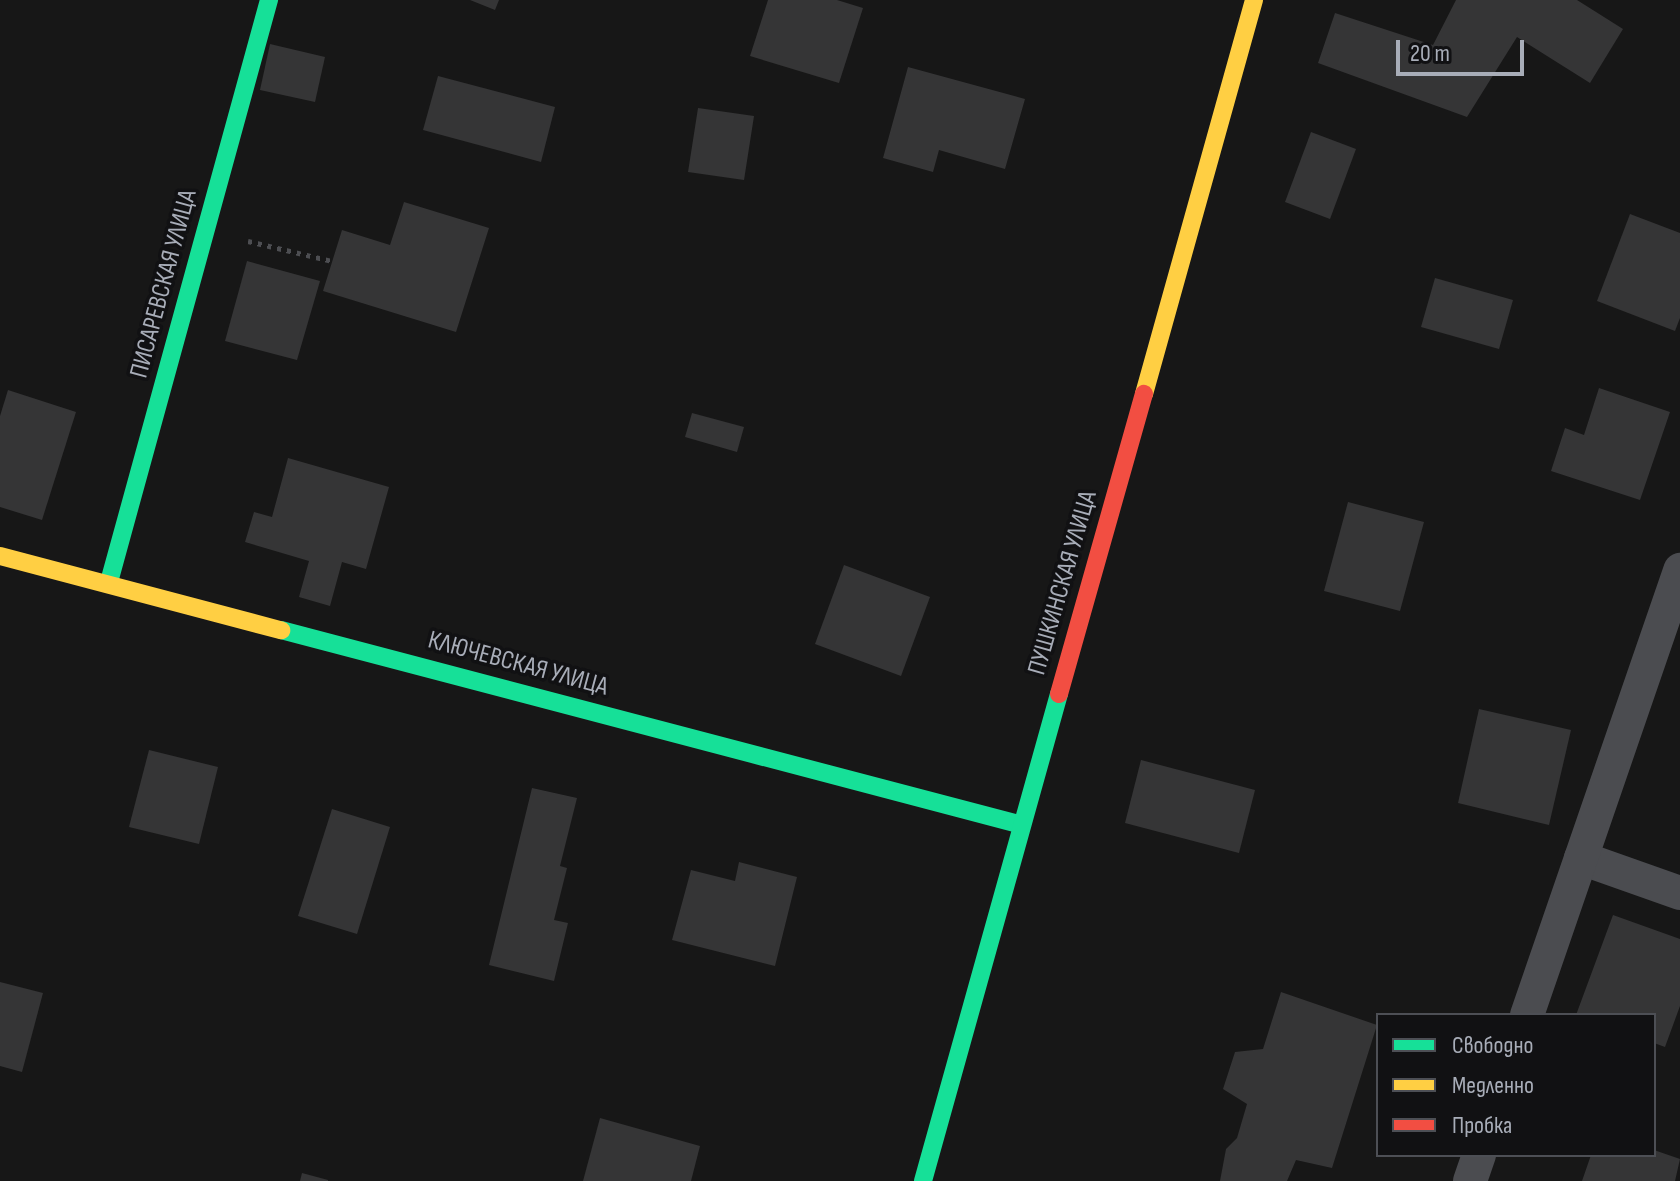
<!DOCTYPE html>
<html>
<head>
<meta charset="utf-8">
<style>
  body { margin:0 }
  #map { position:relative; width:1680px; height:1181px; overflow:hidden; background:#171717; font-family:"Sofia Sans Condensed",sans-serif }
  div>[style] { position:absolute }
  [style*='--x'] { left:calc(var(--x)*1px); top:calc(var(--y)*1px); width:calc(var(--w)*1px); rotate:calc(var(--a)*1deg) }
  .building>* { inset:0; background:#353536 }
  .path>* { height:5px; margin-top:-2.5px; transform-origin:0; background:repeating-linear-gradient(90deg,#4d4e52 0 4px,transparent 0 10px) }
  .street>* { height:34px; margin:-17px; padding:0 17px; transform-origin:17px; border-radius:17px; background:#4b4c50 }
  .fast>* { height:18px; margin:-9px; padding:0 9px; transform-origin:9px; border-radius:9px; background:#16e098 }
  .slow>* { height:18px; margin:-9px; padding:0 9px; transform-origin:9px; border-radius:9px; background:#ffcf43 }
  .jam>* { height:18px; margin:-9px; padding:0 9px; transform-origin:9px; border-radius:9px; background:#f24e42 }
  span { translate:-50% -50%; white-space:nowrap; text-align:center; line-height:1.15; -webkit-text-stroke:7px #111113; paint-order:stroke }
  .street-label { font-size:26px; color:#a8adb8 }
  .legend { position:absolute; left:1376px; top:1013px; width:280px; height:144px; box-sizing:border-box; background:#111113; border:2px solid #4d4f55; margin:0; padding:10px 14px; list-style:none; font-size:24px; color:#a8adb8 }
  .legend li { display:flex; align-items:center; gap:16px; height:40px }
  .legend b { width:40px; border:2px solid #4d4f55 }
  .scale { position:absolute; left:1396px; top:40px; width:128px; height:36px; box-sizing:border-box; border:4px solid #a8adb8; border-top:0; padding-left:10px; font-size:24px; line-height:28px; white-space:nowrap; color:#a8adb8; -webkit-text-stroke:6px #111113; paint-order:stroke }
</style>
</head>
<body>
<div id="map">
  <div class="building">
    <div style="clip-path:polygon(470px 0,499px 0,495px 10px)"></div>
    <div style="clip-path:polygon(768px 0,837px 0,863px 8px,839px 83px,750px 56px)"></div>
    <div style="clip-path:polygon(1456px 0,1577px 0,1623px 29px,1590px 83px,1517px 37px,1467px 117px,1318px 63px,1335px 13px,1433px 45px)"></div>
    <div style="clip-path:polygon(270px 44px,325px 57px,315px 102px,260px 90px)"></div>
    <div style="clip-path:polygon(908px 67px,1025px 99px,1005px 169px,939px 150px,933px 172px,883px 158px)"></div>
    <div style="clip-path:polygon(438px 76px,555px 107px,541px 162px,423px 130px)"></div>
    <div style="clip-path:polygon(698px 108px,754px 116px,744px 180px,688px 172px)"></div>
    <div style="clip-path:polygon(1311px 132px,1356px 149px,1330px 219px,1285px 202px)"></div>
    <div style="clip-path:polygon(404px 202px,489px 228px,456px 332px,323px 291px,342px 230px,390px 245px)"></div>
    <div style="clip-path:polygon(1630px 214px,1680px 233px,1680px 318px,1675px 331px,1597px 301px)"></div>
    <div style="clip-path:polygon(247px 261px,320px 281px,297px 360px,225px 341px)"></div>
    <div style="clip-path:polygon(1435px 278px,1513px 300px,1499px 349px,1421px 327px)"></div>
    <div style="clip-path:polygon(1599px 388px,1670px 412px,1640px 500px,1551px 471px,1565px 428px,1584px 435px)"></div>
    <div style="clip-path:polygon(8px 390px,76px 412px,42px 520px,0 507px,0 416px)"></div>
    <div style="clip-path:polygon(692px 413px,744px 427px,737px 452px,685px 437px)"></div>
    <div style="clip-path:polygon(288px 458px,389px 487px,366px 569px,342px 562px,330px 606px,299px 597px,309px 561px,245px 542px,254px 512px,272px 517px)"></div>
    <div style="clip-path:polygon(1348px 502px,1424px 522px,1400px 611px,1324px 591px)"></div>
    <div style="clip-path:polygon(844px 565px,930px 597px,901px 676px,815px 644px)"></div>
    <div style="clip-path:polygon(1479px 709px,1571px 730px,1549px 825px,1458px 803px)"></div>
    <div style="clip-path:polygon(149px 750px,218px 767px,199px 844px,129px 827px)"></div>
    <div style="clip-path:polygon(1141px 760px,1255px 790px,1239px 853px,1125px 823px)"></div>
    <div style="clip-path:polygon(532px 788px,577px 798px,560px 866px,567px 868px,554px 920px,568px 923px,554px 981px,489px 965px)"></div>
    <div style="clip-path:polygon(332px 809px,390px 827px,357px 934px,298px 916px)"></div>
    <div style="clip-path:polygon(739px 862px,797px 877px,775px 966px,672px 940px,691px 870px,735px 881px)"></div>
    <div style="clip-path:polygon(1613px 915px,1680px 939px,1680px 1006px,1665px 1047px,1654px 1043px,1654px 1015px,1576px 1015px)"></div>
    <div style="clip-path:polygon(0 982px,43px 993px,22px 1072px,0 1066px)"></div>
    <div style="clip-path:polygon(1281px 992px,1377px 1025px,1332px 1168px,1296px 1160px,1287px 1181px,1220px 1181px,1226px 1149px,1237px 1138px,1247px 1104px,1223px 1089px,1235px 1052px,1263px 1049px)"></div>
    <div style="clip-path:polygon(600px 1118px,700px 1146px,691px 1181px,583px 1181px)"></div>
    <div style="clip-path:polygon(1654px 1150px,1680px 1159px,1675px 1181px,1582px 1181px,1591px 1155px,1654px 1155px)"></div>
    <div style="clip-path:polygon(302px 1173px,328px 1180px,328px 1181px,300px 1181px)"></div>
  </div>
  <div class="path">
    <div style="--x:248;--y:241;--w:86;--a:13.4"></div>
  </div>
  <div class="street">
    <div style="--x:1581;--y:858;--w:105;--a:19.5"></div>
    <div style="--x:1527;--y:1015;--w:471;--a:-71"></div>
    <div style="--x:1470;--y:1181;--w:28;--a:-71"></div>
  </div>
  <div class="fast">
    <div style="--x:109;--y:582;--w:604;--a:-74.63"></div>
    <div style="--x:281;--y:630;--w:766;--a:14.74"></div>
    <div style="--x:923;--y:1181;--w:506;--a:-74.4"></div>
  </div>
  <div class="slow">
    <div style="--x:1144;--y:394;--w:409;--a:-74.4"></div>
    <div style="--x:0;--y:556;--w:291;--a:14.8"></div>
  </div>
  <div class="jam">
    <div style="--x:1059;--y:694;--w:312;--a:-74.2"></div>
  </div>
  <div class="street-label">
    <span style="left:164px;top:284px;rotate:-75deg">ПИСАРЕВСКАЯ УЛИЦА</span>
    <span style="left:1063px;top:583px;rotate:-74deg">ПУШКИНСКАЯ УЛИЦА</span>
    <span style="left:518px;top:664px;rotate:15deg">КЛЮЧЕВСКАЯ УЛИЦА</span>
  </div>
  <ul class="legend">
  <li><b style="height:10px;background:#16e098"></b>Свободно</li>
  <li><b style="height:10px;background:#ffcf43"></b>Медленно</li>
  <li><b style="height:10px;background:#f24e42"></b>Пробка</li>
  </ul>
  <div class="scale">20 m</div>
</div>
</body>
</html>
